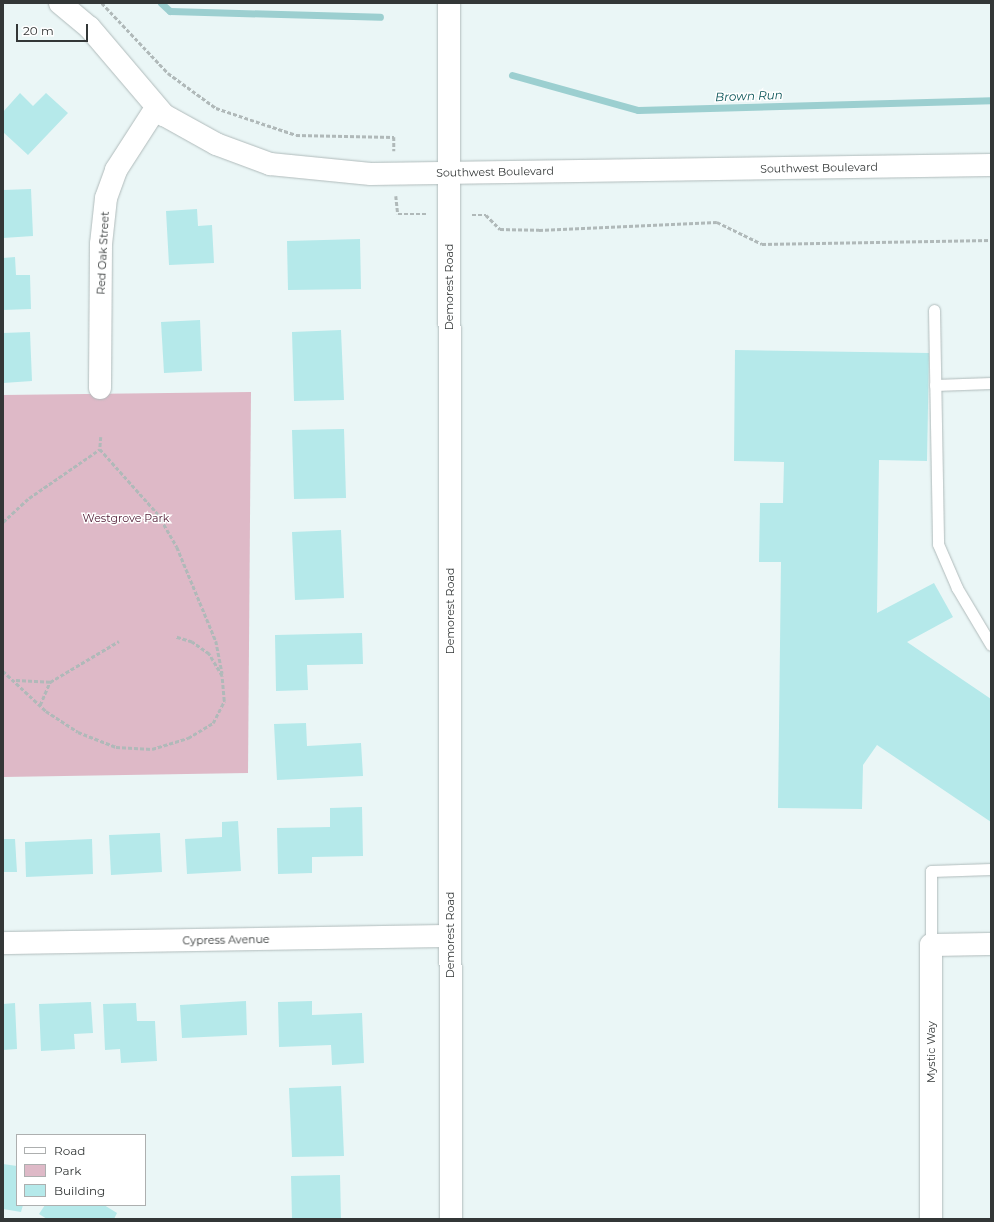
<!DOCTYPE html>
<html>
<head>
<meta charset="utf-8">
<style>
  body { margin:0 }
  #map { position:relative; width:994px; height:1222px; overflow:hidden; background:#eaf6f6; font-family:Montserrat,sans-serif }
  div>[style] { position:absolute }
  [style*='--x'] { left:calc(var(--x)*1px); top:calc(var(--y)*1px); width:calc(var(--w)*1px); rotate:calc(var(--a)*1deg) }
  .green>* { inset:0; background:#deb9c7 }
  .stream>* { height:7px; margin:-3.5px; padding:0 3.5px; transform-origin:3.5px; border-radius:3.5px; background:#9ccfd0 }
  .building>* { inset:0; background:#b5e9ea }
  .path>* { height:2.5px; margin-top:-1.25px; transform-origin:0; background:repeating-linear-gradient(90deg,#b0b9b9 0 4px,transparent 0 6px) }
  .roads { filter:drop-shadow(0 0 1px #b0bbbb) drop-shadow(0 0 1px #b0bbbb) }
  .lane>* { height:11px; margin:-5.5px; padding:0 5.5px; transform-origin:5.5px; border-radius:5.5px; background:#fff }
  .street>* { height:22px; margin:-11px; padding:0 11px; transform-origin:11px; border-radius:11px; background:#fff }
  .secondary>* { height:22px; margin:-11px; padding:0 11px; transform-origin:11px; border-radius:11px; background:#fff }
  span { translate:-50% -50%; white-space:nowrap; text-align:center; line-height:1.15; -webkit-text-stroke:3px #fff; paint-order:stroke }
  .street-label { font-size:11px; color:#333737 }
  .park-label { font-size:11px; color:#542039 }
  .water-label { font-size:12px; color:#095457; font-style:italic }
  .frame { position:absolute; inset:0; border:4px solid #333737; pointer-events:none }
  .legend { position:absolute; left:16px; top:1134px; width:130px; height:72px; box-sizing:border-box; background:#fff; border:1px solid #adafaf; margin:0; padding:5px 7px; list-style:none; font-size:12px; color:#333737 }
  .legend li { display:flex; align-items:center; gap:8px; height:20px }
  .legend b { width:20px; border:1px solid #adafaf }
  .scale { position:absolute; left:16px; top:24px; width:72px; height:18px; box-sizing:border-box; border:2px solid #333737; border-top:0; padding-left:5px; font-size:12px; line-height:14px; white-space:nowrap; color:#333737; -webkit-text-stroke:3px #fff; paint-order:stroke }
</style>
</head>
<body>
<div id="map">
  <div class="green">
    <div style="clip-path:polygon(251px 392px,248px 773px,3px 777px,3px 395px)"></div>
  </div>
  <div class="stream">
    <div style="--x:161;--y:3;--w:12;--a:42"></div>
    <div style="--x:170;--y:11;--w:210;--a:1.6"></div>
    <div style="--x:512;--y:75;--w:131;--a:15.5"></div>
    <div style="--x:638;--y:110;--w:353;--a:-1.6"></div>
  </div>
  <div class="building">
    <div style="clip-path:polygon(20px 93px,33px 106px,46px 93px,68px 113px,28px 155px,3px 132px,3px 112px)"></div>
    <div style="clip-path:polygon(31px 189px,33px 236px,3px 238px,3px 190px)"></div>
    <div style="clip-path:polygon(197px 209px,198px 226px,212px 225px,214px 263px,169px 265px,166px 211px)"></div>
    <div style="clip-path:polygon(360px 239px,361px 289px,288px 290px,287px 241px)"></div>
    <div style="clip-path:polygon(15px 257px,16px 275px,30px 275px,31px 309px,3px 310px,3px 258px)"></div>
    <div style="clip-path:polygon(200px 320px,202px 371px,164px 373px,161px 322px)"></div>
    <div style="clip-path:polygon(341px 330px,344px 400px,294px 401px,292px 332px)"></div>
    <div style="clip-path:polygon(30px 332px,32px 381px,3px 383px,3px 333px)"></div>
    <div style="clip-path:polygon(735px 350px,929px 353px,927px 461px,879px 460px,877px 613px,934px 583px,953px 617px,907px 642px,991px 699px,991px 822px,877px 745px,863px 765px,862px 809px,778px 808px,781px 562px,759px 562px,760px 503px,783px 503px,784px 462px,734px 461px)"></div>
    <div style="clip-path:polygon(344px 429px,346px 498px,294px 499px,292px 430px)"></div>
    <div style="clip-path:polygon(341px 530px,344px 598px,295px 600px,292px 532px)"></div>
    <div style="clip-path:polygon(362px 633px,363px 664px,307px 665px,308px 690px,276px 691px,275px 635px)"></div>
    <div style="clip-path:polygon(306px 723px,307px 746px,361px 743px,363px 776px,277px 780px,274px 724px)"></div>
    <div style="clip-path:polygon(362px 807px,363px 856px,312px 857px,312px 873px,278px 874px,277px 828px,330px 827px,330px 808px)"></div>
    <div style="clip-path:polygon(238px 821px,241px 871px,187px 874px,185px 839px,222px 837px,222px 822px)"></div>
    <div style="clip-path:polygon(160px 833px,162px 872px,111px 875px,109px 835px)"></div>
    <div style="clip-path:polygon(3px 839px,15px 839px,17px 872px,3px 872px)"></div>
    <div style="clip-path:polygon(92px 839px,93px 874px,26px 877px,25px 842px)"></div>
    <div style="clip-path:polygon(246px 1001px,247px 1035px,182px 1038px,180px 1005px)"></div>
    <div style="clip-path:polygon(312px 1001px,312px 1015px,362px 1013px,364px 1063px,332px 1065px,331px 1045px,279px 1047px,278px 1002px)"></div>
    <div style="clip-path:polygon(91px 1002px,93px 1033px,74px 1034px,75px 1049px,41px 1051px,39px 1004px)"></div>
    <div style="clip-path:polygon(15px 1003px,17px 1049px,3px 1050px,3px 1004px)"></div>
    <div style="clip-path:polygon(136px 1003px,137px 1021px,155px 1021px,157px 1061px,121px 1063px,120px 1049px,105px 1050px,103px 1004px)"></div>
    <div style="clip-path:polygon(341px 1086px,344px 1156px,292px 1157px,289px 1088px)"></div>
    <div style="clip-path:polygon(3px 1164px,17px 1166px,17px 1205px,23px 1205px,21px 1212px,3px 1209px)"></div>
    <div style="clip-path:polygon(340px 1175px,341px 1219px,292px 1219px,291px 1176px)"></div>
    <div style="clip-path:polygon(45px 1205px,104px 1205px,117px 1213px,114px 1219px,47px 1219px,39px 1214px)"></div>
  </div>
  <div class="path">
    <div style="--x:102;--y:3;--w:96;--a:46.7"></div>
    <div style="--x:168;--y:73;--w:59;--a:36.1"></div>
    <div style="--x:216;--y:108;--w:84;--a:18.6"></div>
    <div style="--x:296;--y:135;--w:98;--a:1.2"></div>
    <div style="--x:394;--y:137;--w:14;--a:90"></div>
    <div style="--x:396;--y:196;--w:18;--a:84"></div>
    <div style="--x:398;--y:214;--w:29;--a:0"></div>
    <div style="--x:472;--y:215;--w:14;--a:0"></div>
    <div style="--x:486;--y:215;--w:20;--a:45"></div>
    <div style="--x:500;--y:229;--w:39;--a:1"></div>
    <div style="--x:539;--y:230;--w:178;--a:-2.6"></div>
    <div style="--x:717;--y:222;--w:50;--a:26.1"></div>
    <div style="--x:762;--y:244;--w:229;--a:-1"></div>
    <div style="--x:101;--y:437;--w:12;--a:95"></div>
    <div style="--x:100;--y:449;--w:87;--a:48.3"></div>
    <div style="--x:158;--y:514;--w:38;--a:60"></div>
    <div style="--x:177;--y:547;--w:102;--a:67.5"></div>
    <div style="--x:216;--y:641;--w:33;--a:79"></div>
    <div style="--x:3;--y:522;--w:35;--a:-43"></div>
    <div style="--x:29;--y:498;--w:86;--a:-34.6"></div>
    <div style="--x:3;--y:671;--w:59;--a:42.9"></div>
    <div style="--x:46;--y:711;--w:38;--a:33"></div>
    <div style="--x:78;--y:732;--w:41;--a:21.5"></div>
    <div style="--x:116;--y:747;--w:36;--a:3"></div>
    <div style="--x:152;--y:749;--w:38;--a:-17"></div>
    <div style="--x:188;--y:738;--w:29;--a:-31"></div>
    <div style="--x:213;--y:723;--w:25;--a:-63"></div>
    <div style="--x:224;--y:701;--w:25;--a:-95"></div>
    <div style="--x:222;--y:676;--w:26;--a:-121"></div>
    <div style="--x:209;--y:654;--w:21;--a:-145"></div>
    <div style="--x:192;--y:642;--w:17;--a:-163"></div>
    <div style="--x:16;--y:680;--w:34;--a:3"></div>
    <div style="--x:50;--y:682;--w:80;--a:-30.7"></div>
    <div style="--x:40;--y:705;--w:25;--a:-67"></div>
  </div>
  <div class="roads">
    <div class="lane">
      <div style="--x:934;--y:310;--w:234;--a:89"></div>
      <div style="--x:938;--y:544;--w:48;--a:66.6"></div>
      <div style="--x:957;--y:588;--w:66;--a:59.2"></div>
      <div style="--x:935;--y:385;--w:56;--a:-2"></div>
      <div style="--x:931;--y:945;--w:74;--a:-90"></div>
      <div style="--x:931;--y:871;--w:60;--a:-1.9"></div>
    </div>
    <div class="street">
      <div style="--x:100;--y:388;--w:144;--a:-89.6"></div>
      <div style="--x:101;--y:244;--w:46;--a:-83.8"></div>
      <div style="--x:106;--y:198;--w:30;--a:-70"></div>
      <div style="--x:116;--y:170;--w:74;--a:-57.2"></div>
      <div style="--x:3;--y:943;--w:446;--a:-0.9"></div>
      <div style="--x:931;--y:1219;--w:274;--a:-90"></div>
      <div style="--x:931;--y:945;--w:60;--a:-1"></div>
    </div>
    <div class="secondary">
      <div style="--x:60;--y:3;--w:38;--a:40"></div>
      <div style="--x:89;--y:27;--w:116;--a:49.6"></div>
      <div style="--x:164;--y:115;--w:60;--a:29.1"></div>
      <div style="--x:216;--y:144;--w:58;--a:20.3"></div>
      <div style="--x:270;--y:164;--w:101;--a:5.7"></div>
      <div style="--x:371;--y:174;--w:620;--a:-0.83"></div>
      <div style="--x:449;--y:3;--w:1216;--a:89.91"></div>
    </div>
  </div>
  <div class="street-label">
    <span style="left:819px;top:168px;rotate:-1deg">Southwest Boulevard</span>
    <span style="left:495px;top:172px;rotate:-1deg">Southwest Boulevard</span>
    <span style="left:103px;top:253px;rotate:-87deg">Red Oak Street</span>
    <span style="left:449px;top:287px;rotate:-90deg">Demorest Road</span>
    <span style="left:450px;top:611px;rotate:-90deg">Demorest Road</span>
    <span style="left:450px;top:935px;rotate:-90deg">Demorest Road</span>
    <span style="left:226px;top:940px;rotate:-1deg">Cypress Avenue</span>
    <span style="left:931px;top:1052px;rotate:-90deg">Mystic Way</span>
  </div>
  <div class="park-label">
    <span style="left:126px;top:518px">Westgrove Park</span>
  </div>
  <div class="water-label">
    <span style="left:749px;top:96px;rotate:-2deg">Brown Run</span>
  </div>
  <div class="frame"></div>
  <ul class="legend">
  <li><b style="height:5px;background:#fff"></b>Road</li>
  <li><b style="height:11px;background:#deb9c7"></b>Park</li>
  <li><b style="height:11px;background:#b5e9ea"></b>Building</li>
  </ul>
  <div class="scale">20 m</div>
</div>
</body>
</html>
